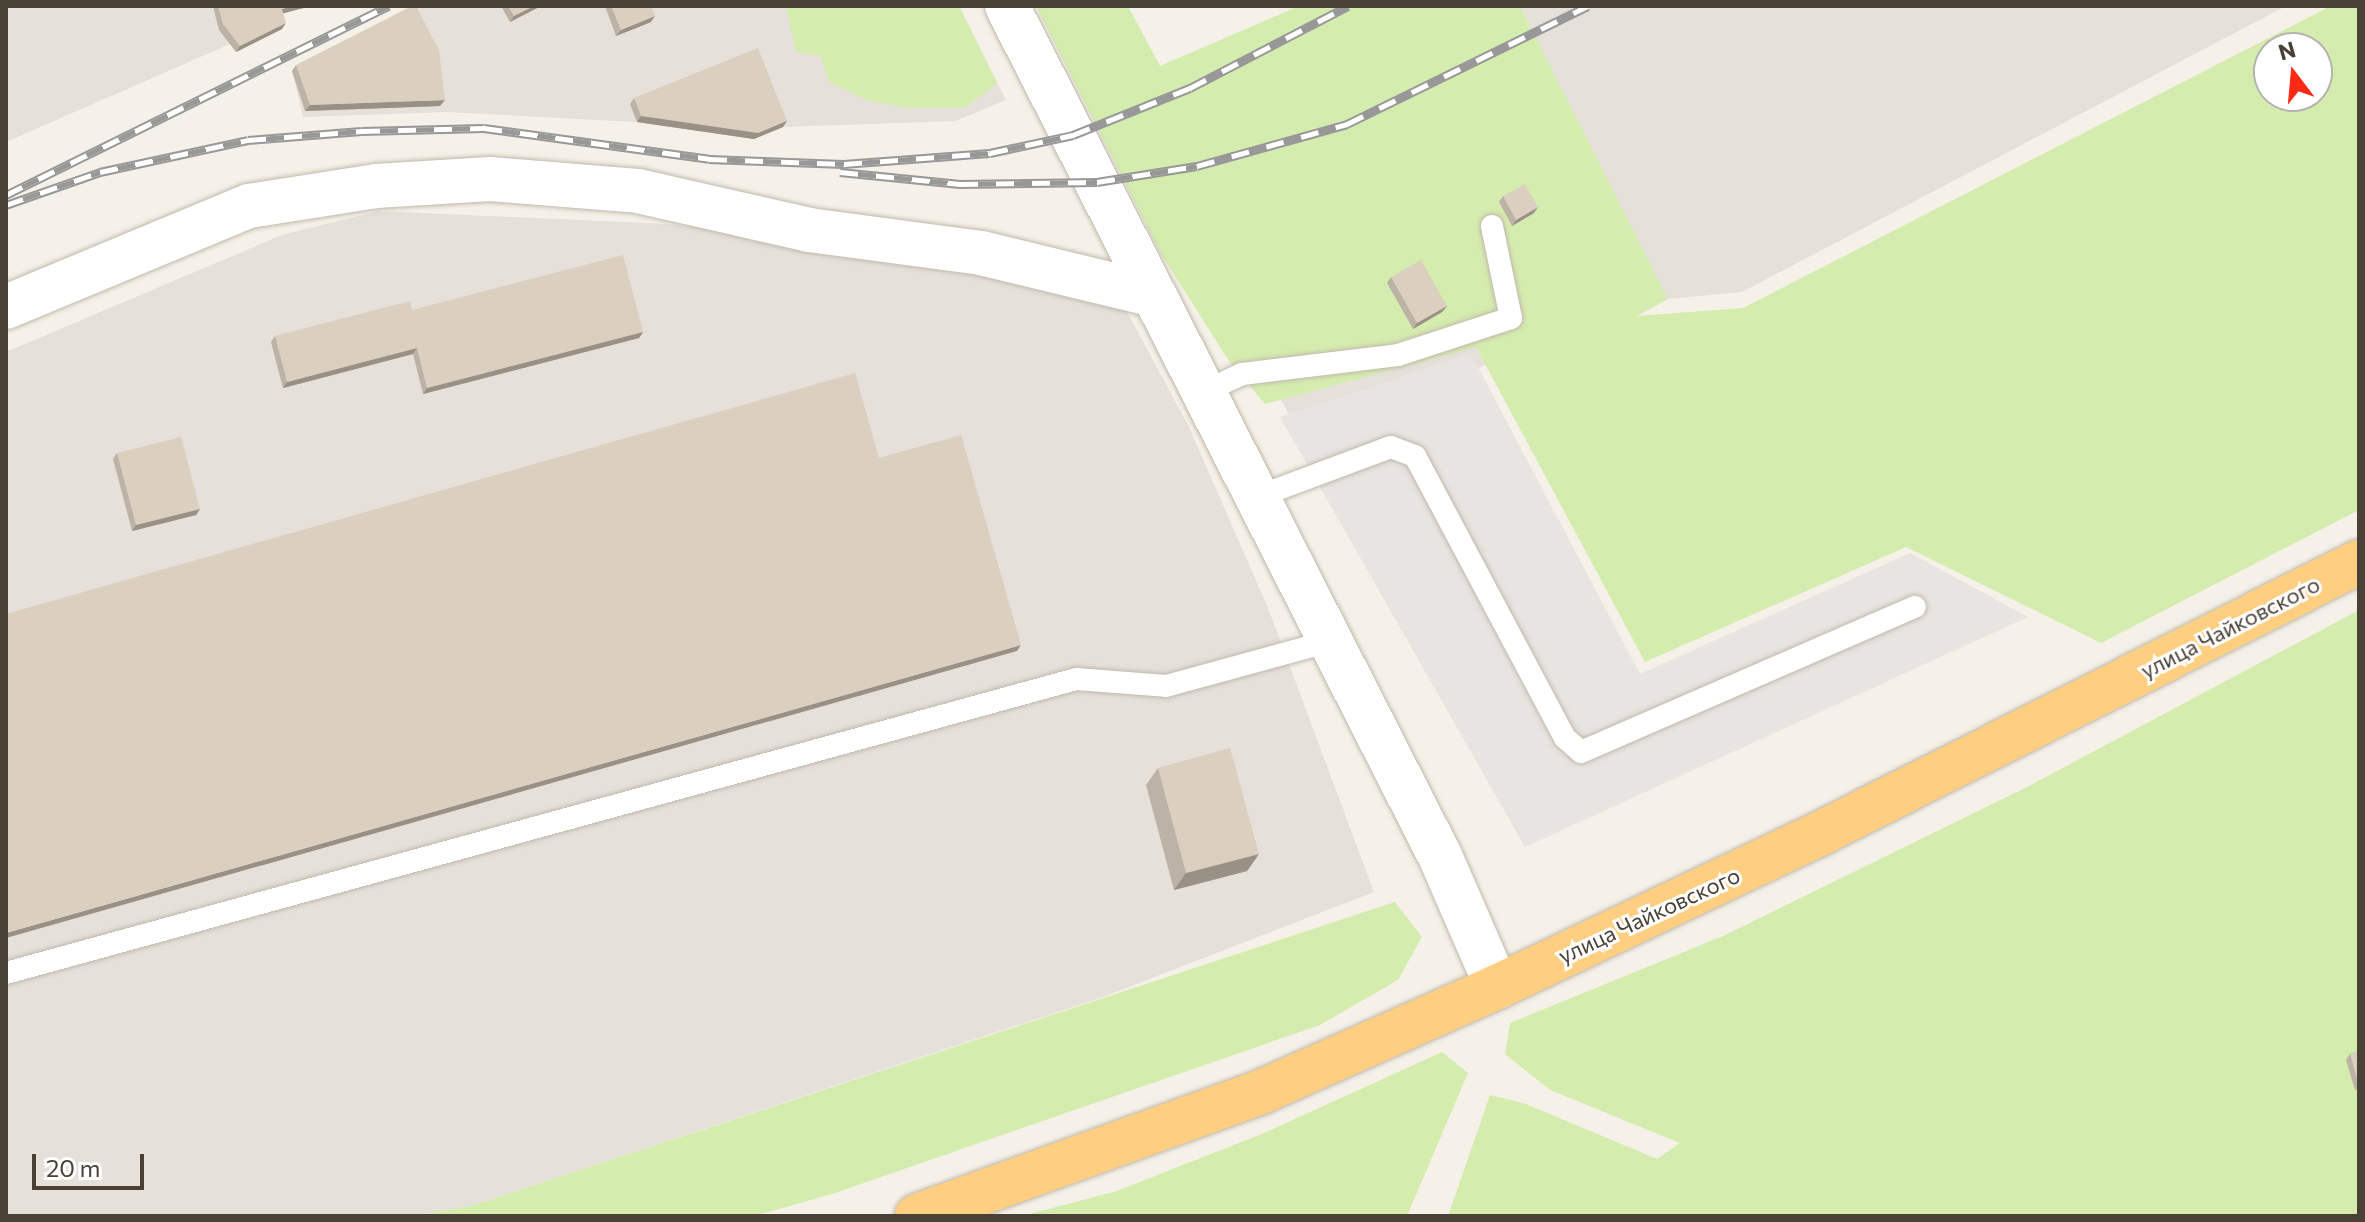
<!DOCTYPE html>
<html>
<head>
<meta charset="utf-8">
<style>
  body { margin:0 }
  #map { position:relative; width:2365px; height:1222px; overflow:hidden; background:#f5f1e9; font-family:Commissioner,sans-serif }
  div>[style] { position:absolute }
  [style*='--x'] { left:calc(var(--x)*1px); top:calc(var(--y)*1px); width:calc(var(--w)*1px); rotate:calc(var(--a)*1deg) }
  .industrial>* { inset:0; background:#e5e0da }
  .green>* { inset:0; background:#d5ecaf }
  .parking>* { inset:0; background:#e7e4e1 }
  .roads { filter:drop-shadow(0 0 2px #c2b8ab) drop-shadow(0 0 2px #c2b8ab) }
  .service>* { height:22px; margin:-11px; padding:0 11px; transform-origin:11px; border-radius:11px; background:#fff }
  .minor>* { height:44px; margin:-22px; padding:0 22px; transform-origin:22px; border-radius:22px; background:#fff }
  .tertiary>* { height:44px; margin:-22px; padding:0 22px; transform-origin:22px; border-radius:22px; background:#fff }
  .trunk>* { height:44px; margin:-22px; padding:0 22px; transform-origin:22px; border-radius:22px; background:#ffcf81 }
  .rail>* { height:9px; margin-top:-4.5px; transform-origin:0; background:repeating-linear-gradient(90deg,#fff 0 18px,#989898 0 36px); box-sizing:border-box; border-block:2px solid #989898 }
  .wall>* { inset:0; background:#bcb2a5 }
  .shaded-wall>* { inset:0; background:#999186 }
  .building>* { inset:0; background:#dbcfc0 }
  span { translate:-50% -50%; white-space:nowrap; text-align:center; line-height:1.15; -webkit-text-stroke:6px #fff; paint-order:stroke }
  .street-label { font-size:22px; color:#4a4136 }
  .frame { position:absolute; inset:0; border:8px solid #4a4136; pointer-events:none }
  .north { position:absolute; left:2253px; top:32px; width:80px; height:80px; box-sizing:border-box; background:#fff; border:2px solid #b7b3af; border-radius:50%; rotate:344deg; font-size:22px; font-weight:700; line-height:32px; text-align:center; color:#4a4136 }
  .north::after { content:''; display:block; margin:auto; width:28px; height:36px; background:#ff2916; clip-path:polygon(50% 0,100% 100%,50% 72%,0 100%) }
  .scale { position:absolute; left:32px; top:1154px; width:112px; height:36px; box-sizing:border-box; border:4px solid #4a4136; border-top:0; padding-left:10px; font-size:24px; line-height:28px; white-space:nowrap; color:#4a4136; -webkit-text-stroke:6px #fff; paint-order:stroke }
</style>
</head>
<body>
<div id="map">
  <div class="industrial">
    <div style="clip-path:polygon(6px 6px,311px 6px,278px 15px,282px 29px,236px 52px,230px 44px,6px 142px)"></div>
    <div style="clip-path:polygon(421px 6px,959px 6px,1006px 100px,956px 121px,783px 127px,754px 139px,637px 122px,447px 112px,303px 117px,292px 71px)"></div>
    <div style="clip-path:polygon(1520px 6px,2286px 6px,1742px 292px,1668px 299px,1639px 291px,1308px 451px,1170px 186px,1534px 34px)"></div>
    <div style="clip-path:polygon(378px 211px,669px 224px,966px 262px,1118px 295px,1188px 425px,1268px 608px,1374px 892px,1103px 997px,474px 1205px,416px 1216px,6px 1216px,6px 352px,282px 235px)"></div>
  </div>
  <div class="green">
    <div style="clip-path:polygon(786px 6px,959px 6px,997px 83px,965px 108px,909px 108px,869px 101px,829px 82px,821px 56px,796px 52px)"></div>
    <div style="clip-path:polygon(evenodd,1036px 6px,1128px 6px,1160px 66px,1299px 6px,1520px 6px,1668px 299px,1637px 316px,1743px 308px,2331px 6px,2359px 6px,2359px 510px,2101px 643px,1906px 547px,1645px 662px,1476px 347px,1265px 404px,1229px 361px,1161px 254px,1036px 6px,2269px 48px,2317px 48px,2317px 96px,2269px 96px,2269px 48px)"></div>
    <div style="clip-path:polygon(2359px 610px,2359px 1216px,1448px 1216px,1490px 1095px,1526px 1104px,1657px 1159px,1680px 1143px,1550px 1090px,1505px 1054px,1510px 1023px,1723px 936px,2027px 787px)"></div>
    <div style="clip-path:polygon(1395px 902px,1422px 937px,1398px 980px,1320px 1025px,835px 1193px,755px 1216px,416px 1216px,474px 1205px)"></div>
    <div style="clip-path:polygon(1442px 1052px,1468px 1073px,1407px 1216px,1022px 1216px,1117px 1191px,1264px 1133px)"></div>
  </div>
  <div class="parking">
    <div style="clip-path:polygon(1471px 354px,1640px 674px,1910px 553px,2028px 617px,1525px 847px,1280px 417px)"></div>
  </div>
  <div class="roads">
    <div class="service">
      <div style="--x:1204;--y:392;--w:42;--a:-25.3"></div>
      <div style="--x:1242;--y:374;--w:157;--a:-6.9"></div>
      <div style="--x:1398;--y:355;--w:119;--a:-18.1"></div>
      <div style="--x:1511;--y:318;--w:94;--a:-101.7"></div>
      <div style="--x:1257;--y:497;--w:143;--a:-20.5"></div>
      <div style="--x:1391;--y:447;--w:26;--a:21"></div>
      <div style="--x:1415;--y:456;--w:319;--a:62"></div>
      <div style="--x:1565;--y:738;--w:21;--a:41"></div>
      <div style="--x:1581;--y:752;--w:364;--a:-23.5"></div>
      <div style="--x:6;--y:973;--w:1110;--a:-15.36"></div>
      <div style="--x:1076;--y:679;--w:90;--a:4.4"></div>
      <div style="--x:1166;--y:686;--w:170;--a:-15.3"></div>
    </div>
    <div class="minor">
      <div style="--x:6;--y:307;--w:263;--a:-22.6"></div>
      <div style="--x:249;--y:206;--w:129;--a:-8.9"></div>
      <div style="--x:376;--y:186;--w:114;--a:-3.5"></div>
      <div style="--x:490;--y:179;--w:148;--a:4.6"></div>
      <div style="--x:638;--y:191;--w:175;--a:12.8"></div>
      <div style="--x:809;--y:230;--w:174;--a:7.6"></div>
      <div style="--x:981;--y:253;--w:178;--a:13.6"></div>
    </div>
    <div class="tertiary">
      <div style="--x:1007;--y:6;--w:954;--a:63.01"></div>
      <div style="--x:1440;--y:856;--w:143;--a:66.5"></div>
    </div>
    <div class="trunk">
      <div style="--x:917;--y:1216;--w:366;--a:-19.8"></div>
      <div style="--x:1261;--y:1092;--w:258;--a:-24"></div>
      <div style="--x:1497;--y:987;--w:363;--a:-25.4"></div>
      <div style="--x:1825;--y:831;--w:598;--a:-26.74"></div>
    </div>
  </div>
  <div class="rail">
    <div style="--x:840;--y:172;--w:121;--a:5.7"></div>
    <div style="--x:960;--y:184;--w:137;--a:-0.8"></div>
    <div style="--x:1097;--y:182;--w:101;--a:-9.1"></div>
    <div style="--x:1197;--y:166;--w:156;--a:-15.6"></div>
    <div style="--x:1347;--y:124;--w:268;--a:-26.1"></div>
    <div style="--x:6;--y:195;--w:427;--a:-26.3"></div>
    <div style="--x:6;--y:205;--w:100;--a:-19.3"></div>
    <div style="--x:100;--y:172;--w:151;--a:-12.2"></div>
    <div style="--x:248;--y:140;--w:114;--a:-4.5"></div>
    <div style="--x:362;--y:131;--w:122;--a:-1.4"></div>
    <div style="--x:484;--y:128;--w:227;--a:7.8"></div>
    <div style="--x:709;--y:159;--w:135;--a:2.1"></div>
    <div style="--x:844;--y:164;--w:146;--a:-4.3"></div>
    <div style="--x:990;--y:153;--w:85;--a:-12.2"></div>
    <div style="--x:1073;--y:135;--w:126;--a:-21.9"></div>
    <div style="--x:1190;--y:88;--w:178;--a:-27.4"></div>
  </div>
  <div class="wall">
    <div style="clip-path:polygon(213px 6px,311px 6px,283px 13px,282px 29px,236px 52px,219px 30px)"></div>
    <div style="clip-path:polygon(501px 6px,541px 6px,510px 22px)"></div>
    <div style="clip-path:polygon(605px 6px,651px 6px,651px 22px,616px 36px)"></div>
    <div style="clip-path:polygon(296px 65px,440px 106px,305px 111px,292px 71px)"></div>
    <div style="clip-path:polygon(634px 98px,783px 127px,754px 139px,637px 122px,630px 104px)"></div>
    <div style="clip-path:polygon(1503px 196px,1534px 213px,1512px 226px,1499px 202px)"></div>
    <div style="clip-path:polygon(1391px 277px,1447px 306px,1442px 312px,1413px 329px,1387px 283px)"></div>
    <div style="clip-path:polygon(412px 310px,643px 332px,639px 338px,423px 394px,413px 354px,283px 388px,271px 342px,275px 336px)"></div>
    <div style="clip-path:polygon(117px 453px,200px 509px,196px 515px,132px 531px,113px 459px)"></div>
    <div style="clip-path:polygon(1158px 768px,1259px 854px,1247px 871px,1174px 890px,1146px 785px)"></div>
    <div style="clip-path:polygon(2359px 1051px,2359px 1089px,2355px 1090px,2346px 1060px,2350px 1054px)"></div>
  </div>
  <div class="shaded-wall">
    <div style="clip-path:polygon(293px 6px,311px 6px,277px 15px,282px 9px)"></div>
    <div style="clip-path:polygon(534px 6px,541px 6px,510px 22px,514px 16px)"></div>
    <div style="clip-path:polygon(655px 16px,651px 22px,616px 36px,621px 30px)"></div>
    <div style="clip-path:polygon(286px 23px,282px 29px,236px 52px,240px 46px)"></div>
    <div style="clip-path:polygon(445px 100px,440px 106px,305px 111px,310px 105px)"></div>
    <div style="clip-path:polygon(641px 116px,787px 121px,783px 127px,754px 139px,637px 122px)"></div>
    <div style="clip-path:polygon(1538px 207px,1534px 213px,1512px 226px,1516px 220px)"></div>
    <div style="clip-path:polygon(1447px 306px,1442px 312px,1413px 329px,1417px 323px)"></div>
    <div style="clip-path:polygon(643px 332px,639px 338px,423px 394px,427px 388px)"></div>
    <div style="clip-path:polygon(417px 348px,413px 354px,283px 388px,287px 382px)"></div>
    <div style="clip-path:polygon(200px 509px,196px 515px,132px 531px,136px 525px)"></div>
    <div style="clip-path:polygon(1021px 645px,1017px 651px,6px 938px,6px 933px)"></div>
    <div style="clip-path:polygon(1259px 854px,1247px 871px,1174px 890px,1186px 873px)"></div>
  </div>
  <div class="building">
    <div style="clip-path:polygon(218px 6px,293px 6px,282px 9px,286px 23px,240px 46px,223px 24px)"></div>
    <div style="clip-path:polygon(412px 6px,416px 6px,439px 50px,445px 100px,310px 105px,296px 65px)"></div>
    <div style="clip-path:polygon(508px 6px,534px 6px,514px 16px)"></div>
    <div style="clip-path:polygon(611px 6px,651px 6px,655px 16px,621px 30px)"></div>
    <div style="clip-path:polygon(758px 48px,787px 121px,758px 133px,641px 116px,634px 98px)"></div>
    <div style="clip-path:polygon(1525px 184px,1538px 207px,1516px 220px,1503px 196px)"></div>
    <div style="clip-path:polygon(623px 255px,643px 332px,427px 388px,417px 348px,287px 382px,275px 336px,410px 301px,412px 310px)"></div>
    <div style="clip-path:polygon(1421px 260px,1447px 306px,1417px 323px,1391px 277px)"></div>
    <div style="clip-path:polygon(855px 373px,879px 458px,961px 435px,1021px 645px,6px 933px,6px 614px)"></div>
    <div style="clip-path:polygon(181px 437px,200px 509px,136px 525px,117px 453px)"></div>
    <div style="clip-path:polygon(1230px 748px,1259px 854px,1186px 873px,1158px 768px)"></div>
    <div style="clip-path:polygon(2359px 1051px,2359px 1085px,2350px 1054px)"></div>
  </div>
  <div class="street-label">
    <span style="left:2230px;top:627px;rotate:-27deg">улица Чайковского</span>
    <span style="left:1649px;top:915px;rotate:-25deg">улица Чайковского</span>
  </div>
  <div class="frame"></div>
  <div class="north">N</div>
  <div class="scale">20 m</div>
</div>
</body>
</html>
